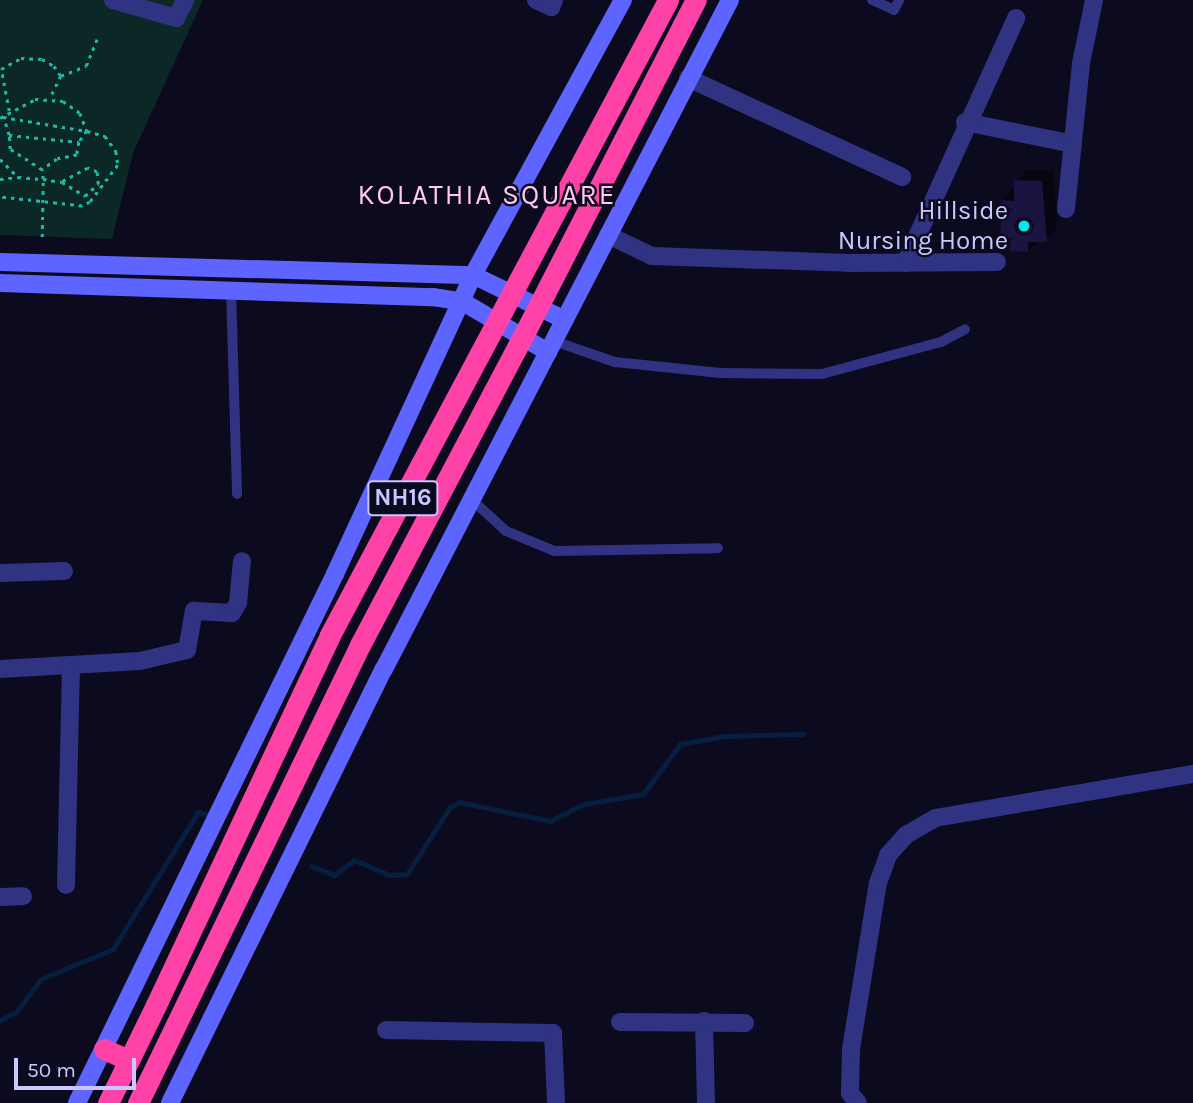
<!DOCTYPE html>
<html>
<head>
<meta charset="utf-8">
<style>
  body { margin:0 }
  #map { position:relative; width:1193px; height:1103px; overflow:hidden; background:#0c0a1e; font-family:Karla,sans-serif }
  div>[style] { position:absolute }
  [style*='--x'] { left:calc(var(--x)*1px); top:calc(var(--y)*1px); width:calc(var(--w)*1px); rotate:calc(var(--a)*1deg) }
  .green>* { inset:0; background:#0c2826 }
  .shadow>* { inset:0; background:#0007 }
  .stream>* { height:5px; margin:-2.5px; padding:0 2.5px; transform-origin:2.5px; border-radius:2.5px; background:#061f41 }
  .building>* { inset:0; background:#1a1441 }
  .path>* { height:2.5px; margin-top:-1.25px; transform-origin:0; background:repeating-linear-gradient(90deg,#21b8a6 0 3.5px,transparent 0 8.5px) }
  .lane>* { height:10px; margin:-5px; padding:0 5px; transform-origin:5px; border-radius:5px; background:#303282 }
  .street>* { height:18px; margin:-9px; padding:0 9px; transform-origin:9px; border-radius:9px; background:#303282 }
  .secondary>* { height:18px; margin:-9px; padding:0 9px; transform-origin:9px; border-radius:9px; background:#5e64ff }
  .highway>* { height:21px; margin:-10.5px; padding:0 10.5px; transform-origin:10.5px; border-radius:10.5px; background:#ff42a8 }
  .highway-bridge>* { height:21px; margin:-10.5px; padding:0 10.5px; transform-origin:10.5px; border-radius:10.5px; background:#ff42a8 }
  .dots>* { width:19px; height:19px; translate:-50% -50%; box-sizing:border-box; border:4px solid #0c0a1e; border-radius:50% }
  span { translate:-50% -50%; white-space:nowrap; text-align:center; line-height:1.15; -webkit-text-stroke:5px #0c0a1e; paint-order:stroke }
  .shield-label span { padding:2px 5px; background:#0c0a1e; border:2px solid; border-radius:5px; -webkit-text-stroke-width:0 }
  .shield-label { font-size:24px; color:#cac7ff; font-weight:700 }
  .poi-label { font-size:26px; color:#cac7ff }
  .right { translate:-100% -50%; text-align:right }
  .neighbourhood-label { font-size:28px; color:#ffc9ef; letter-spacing:2px }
  .scale { position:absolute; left:14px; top:1058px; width:122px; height:32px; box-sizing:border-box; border:4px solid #cac7ff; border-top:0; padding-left:9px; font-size:21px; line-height:24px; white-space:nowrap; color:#cac7ff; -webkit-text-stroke:5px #0c0a1e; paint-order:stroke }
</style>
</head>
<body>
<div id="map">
  <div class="green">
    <div style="clip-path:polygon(0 0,203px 0,133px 153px,112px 239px,0 235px)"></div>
  </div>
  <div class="shadow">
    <div style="clip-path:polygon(1027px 170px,1053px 171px,1057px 229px,1028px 250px,1003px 201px)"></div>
  </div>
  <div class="stream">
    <div style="--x:311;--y:866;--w:25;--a:21"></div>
    <div style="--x:334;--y:875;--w:25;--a:-37"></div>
    <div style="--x:354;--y:860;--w:39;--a:23"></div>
    <div style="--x:390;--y:875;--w:17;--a:-3"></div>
    <div style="--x:407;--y:874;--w:80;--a:-57.3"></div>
    <div style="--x:450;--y:807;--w:10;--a:-29"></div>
    <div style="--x:459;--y:802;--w:93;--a:11.8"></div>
    <div style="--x:550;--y:821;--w:38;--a:-27"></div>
    <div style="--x:584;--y:804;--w:60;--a:-9.6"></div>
    <div style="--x:643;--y:794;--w:62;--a:-53.5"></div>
    <div style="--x:680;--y:744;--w:45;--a:-10.3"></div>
    <div style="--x:724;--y:736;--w:79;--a:-1.5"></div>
    <div style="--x:0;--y:1020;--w:18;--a:-27"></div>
    <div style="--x:16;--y:1012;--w:41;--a:-52.9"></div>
    <div style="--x:41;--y:979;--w:78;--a:-22.6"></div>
    <div style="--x:113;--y:949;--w:161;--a:-58.2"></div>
    <div style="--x:198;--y:812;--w:17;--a:17"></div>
  </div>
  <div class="building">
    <div style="clip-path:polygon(1014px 180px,1042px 181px,1047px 242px,1028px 242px,1028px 252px,1010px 251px,1011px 244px,1000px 243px,1002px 200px,1014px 201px)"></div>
  </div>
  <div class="path">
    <div style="--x:61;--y:76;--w:27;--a:-22"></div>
    <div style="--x:86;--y:66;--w:29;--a:-68"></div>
    <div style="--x:9;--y:111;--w:43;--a:-100.8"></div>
    <div style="--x:1;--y:69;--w:23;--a:-29"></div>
    <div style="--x:21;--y:58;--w:21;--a:3"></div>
    <div style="--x:42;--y:59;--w:14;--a:30"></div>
    <div style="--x:54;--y:66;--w:12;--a:55"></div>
    <div style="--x:61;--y:76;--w:25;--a:116"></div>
    <div style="--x:0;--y:118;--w:40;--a:-28"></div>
    <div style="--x:35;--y:99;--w:28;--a:4"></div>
    <div style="--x:63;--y:101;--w:21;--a:35"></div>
    <div style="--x:80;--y:113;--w:19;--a:69"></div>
    <div style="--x:87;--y:131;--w:19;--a:16"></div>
    <div style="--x:105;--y:136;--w:19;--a:54"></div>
    <div style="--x:116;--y:151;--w:14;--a:82"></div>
    <div style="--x:118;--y:165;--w:46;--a:127.1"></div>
    <div style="--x:90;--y:202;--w:9;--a:153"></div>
    <div style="--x:82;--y:206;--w:82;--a:-173.7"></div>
    <div style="--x:9;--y:135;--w:19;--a:-108"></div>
    <div style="--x:3;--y:117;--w:85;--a:9.5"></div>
    <div style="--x:87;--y:131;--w:14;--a:126"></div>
    <div style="--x:0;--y:159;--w:25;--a:45"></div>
    <div style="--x:18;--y:177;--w:25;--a:5"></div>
    <div style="--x:43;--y:179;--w:9;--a:-96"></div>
    <div style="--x:42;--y:170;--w:38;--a:-147"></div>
    <div style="--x:10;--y:149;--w:14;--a:-94"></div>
    <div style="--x:9;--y:135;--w:70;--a:5.7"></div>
    <div style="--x:79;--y:142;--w:13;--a:99"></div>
    <div style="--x:77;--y:155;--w:20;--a:169"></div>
    <div style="--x:57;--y:159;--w:19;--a:144"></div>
    <div style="--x:0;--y:179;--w:18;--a:-6"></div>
    <div style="--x:42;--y:237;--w:58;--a:-89"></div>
    <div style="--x:43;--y:179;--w:19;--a:9"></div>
    <div style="--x:62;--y:182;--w:27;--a:31"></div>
    <div style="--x:85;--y:196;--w:18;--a:-43"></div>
    <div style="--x:98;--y:184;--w:12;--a:-95"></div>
    <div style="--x:97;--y:172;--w:10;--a:-156"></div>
    <div style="--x:88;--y:168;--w:30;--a:152"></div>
  </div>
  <div class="lane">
    <div style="--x:872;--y:0;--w:24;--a:24"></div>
    <div style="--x:894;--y:10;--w:11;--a:-63"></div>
    <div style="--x:231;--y:290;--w:204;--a:88.3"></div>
    <div style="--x:554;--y:341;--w:65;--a:19"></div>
    <div style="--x:615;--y:362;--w:106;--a:6"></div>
    <div style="--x:720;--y:373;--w:102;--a:0.6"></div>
    <div style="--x:822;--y:374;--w:123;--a:-15.1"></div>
    <div style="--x:941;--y:342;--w:27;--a:-28"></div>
    <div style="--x:471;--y:499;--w:47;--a:42.4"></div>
    <div style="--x:506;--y:531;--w:52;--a:22.6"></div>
    <div style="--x:554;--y:551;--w:164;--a:-1"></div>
  </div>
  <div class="street">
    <div style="--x:113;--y:0;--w:66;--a:15.9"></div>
    <div style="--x:176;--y:18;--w:20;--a:-63"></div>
    <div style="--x:536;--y:0;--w:17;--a:25"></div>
    <div style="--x:551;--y:7;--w:8;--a:-67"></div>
    <div style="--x:688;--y:78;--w:236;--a:24.8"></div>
    <div style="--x:965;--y:122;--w:110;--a:11.5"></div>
    <div style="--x:1066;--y:209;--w:147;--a:-84.1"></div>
    <div style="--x:1081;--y:63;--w:64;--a:-78.3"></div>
    <div style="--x:608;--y:235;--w:49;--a:25.5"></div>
    <div style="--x:652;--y:256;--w:197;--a:2"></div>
    <div style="--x:849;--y:263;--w:148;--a:-0.4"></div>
    <div style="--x:905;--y:263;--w:269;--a:-65.6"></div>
    <div style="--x:0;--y:573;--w:64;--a:-1.8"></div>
    <div style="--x:0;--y:669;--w:140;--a:-3.3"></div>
    <div style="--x:140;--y:661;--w:48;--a:-13.2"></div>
    <div style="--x:187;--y:650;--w:40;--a:-80"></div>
    <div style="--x:194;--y:611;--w:38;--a:3"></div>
    <div style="--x:232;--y:613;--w:12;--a:-59"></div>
    <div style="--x:238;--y:603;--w:42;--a:-84.6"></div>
    <div style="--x:66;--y:885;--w:220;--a:-88.7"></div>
    <div style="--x:0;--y:897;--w:23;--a:-2"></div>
    <div style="--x:704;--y:1021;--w:82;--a:88.6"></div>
    <div style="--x:620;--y:1022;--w:125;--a:0.5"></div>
    <div style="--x:386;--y:1030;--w:167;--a:1"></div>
    <div style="--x:553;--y:1033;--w:70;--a:87.5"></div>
    <div style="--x:858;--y:1103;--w:13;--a:-129"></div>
    <div style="--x:850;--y:1093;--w:44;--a:-88.7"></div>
    <div style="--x:851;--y:1049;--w:168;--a:-80.8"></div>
    <div style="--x:878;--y:883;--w:30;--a:-70"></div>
    <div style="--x:888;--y:855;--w:27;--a:-48"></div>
    <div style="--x:906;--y:835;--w:34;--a:-30"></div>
    <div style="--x:935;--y:818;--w:262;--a:-9.7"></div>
  </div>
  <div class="secondary">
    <div style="--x:0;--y:262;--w:473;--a:1.6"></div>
    <div style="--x:473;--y:275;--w:102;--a:26.1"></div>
    <div style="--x:0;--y:283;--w:433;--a:1.9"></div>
    <div style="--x:433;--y:297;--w:30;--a:9"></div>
    <div style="--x:463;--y:302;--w:99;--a:30.5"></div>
    <div style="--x:77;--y:1103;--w:589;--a:-64"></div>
    <div style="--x:335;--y:574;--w:329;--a:-65.2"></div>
    <div style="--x:473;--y:275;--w:313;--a:-61.4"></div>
    <div style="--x:170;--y:1103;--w:484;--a:-63.8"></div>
    <div style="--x:384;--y:669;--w:753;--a:-62.65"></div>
  </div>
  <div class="highway">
    <div style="--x:104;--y:1049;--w:27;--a:24"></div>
    <div style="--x:108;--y:1103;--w:109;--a:-63.9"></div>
    <div style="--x:138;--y:1103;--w:509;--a:-64.14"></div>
    <div style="--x:360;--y:645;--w:347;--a:-62.2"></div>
  </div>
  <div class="highway-bridge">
    <div style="--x:522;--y:338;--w:380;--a:-62.8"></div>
    <div style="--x:156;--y:1005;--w:409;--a:-64.8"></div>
    <div style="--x:330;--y:635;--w:719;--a:-61.97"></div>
  </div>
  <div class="dots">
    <div style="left:1024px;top:226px;background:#00e9f2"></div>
  </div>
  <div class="shield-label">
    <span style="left:403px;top:498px">NH16</span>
  </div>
  <div class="poi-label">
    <span class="right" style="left:1008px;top:226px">Hillside<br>Nursing Home</span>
  </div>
  <div class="neighbourhood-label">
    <span style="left:487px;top:195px">KOLATHIA SQUARE</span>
  </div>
  <div class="scale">50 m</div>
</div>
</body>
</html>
